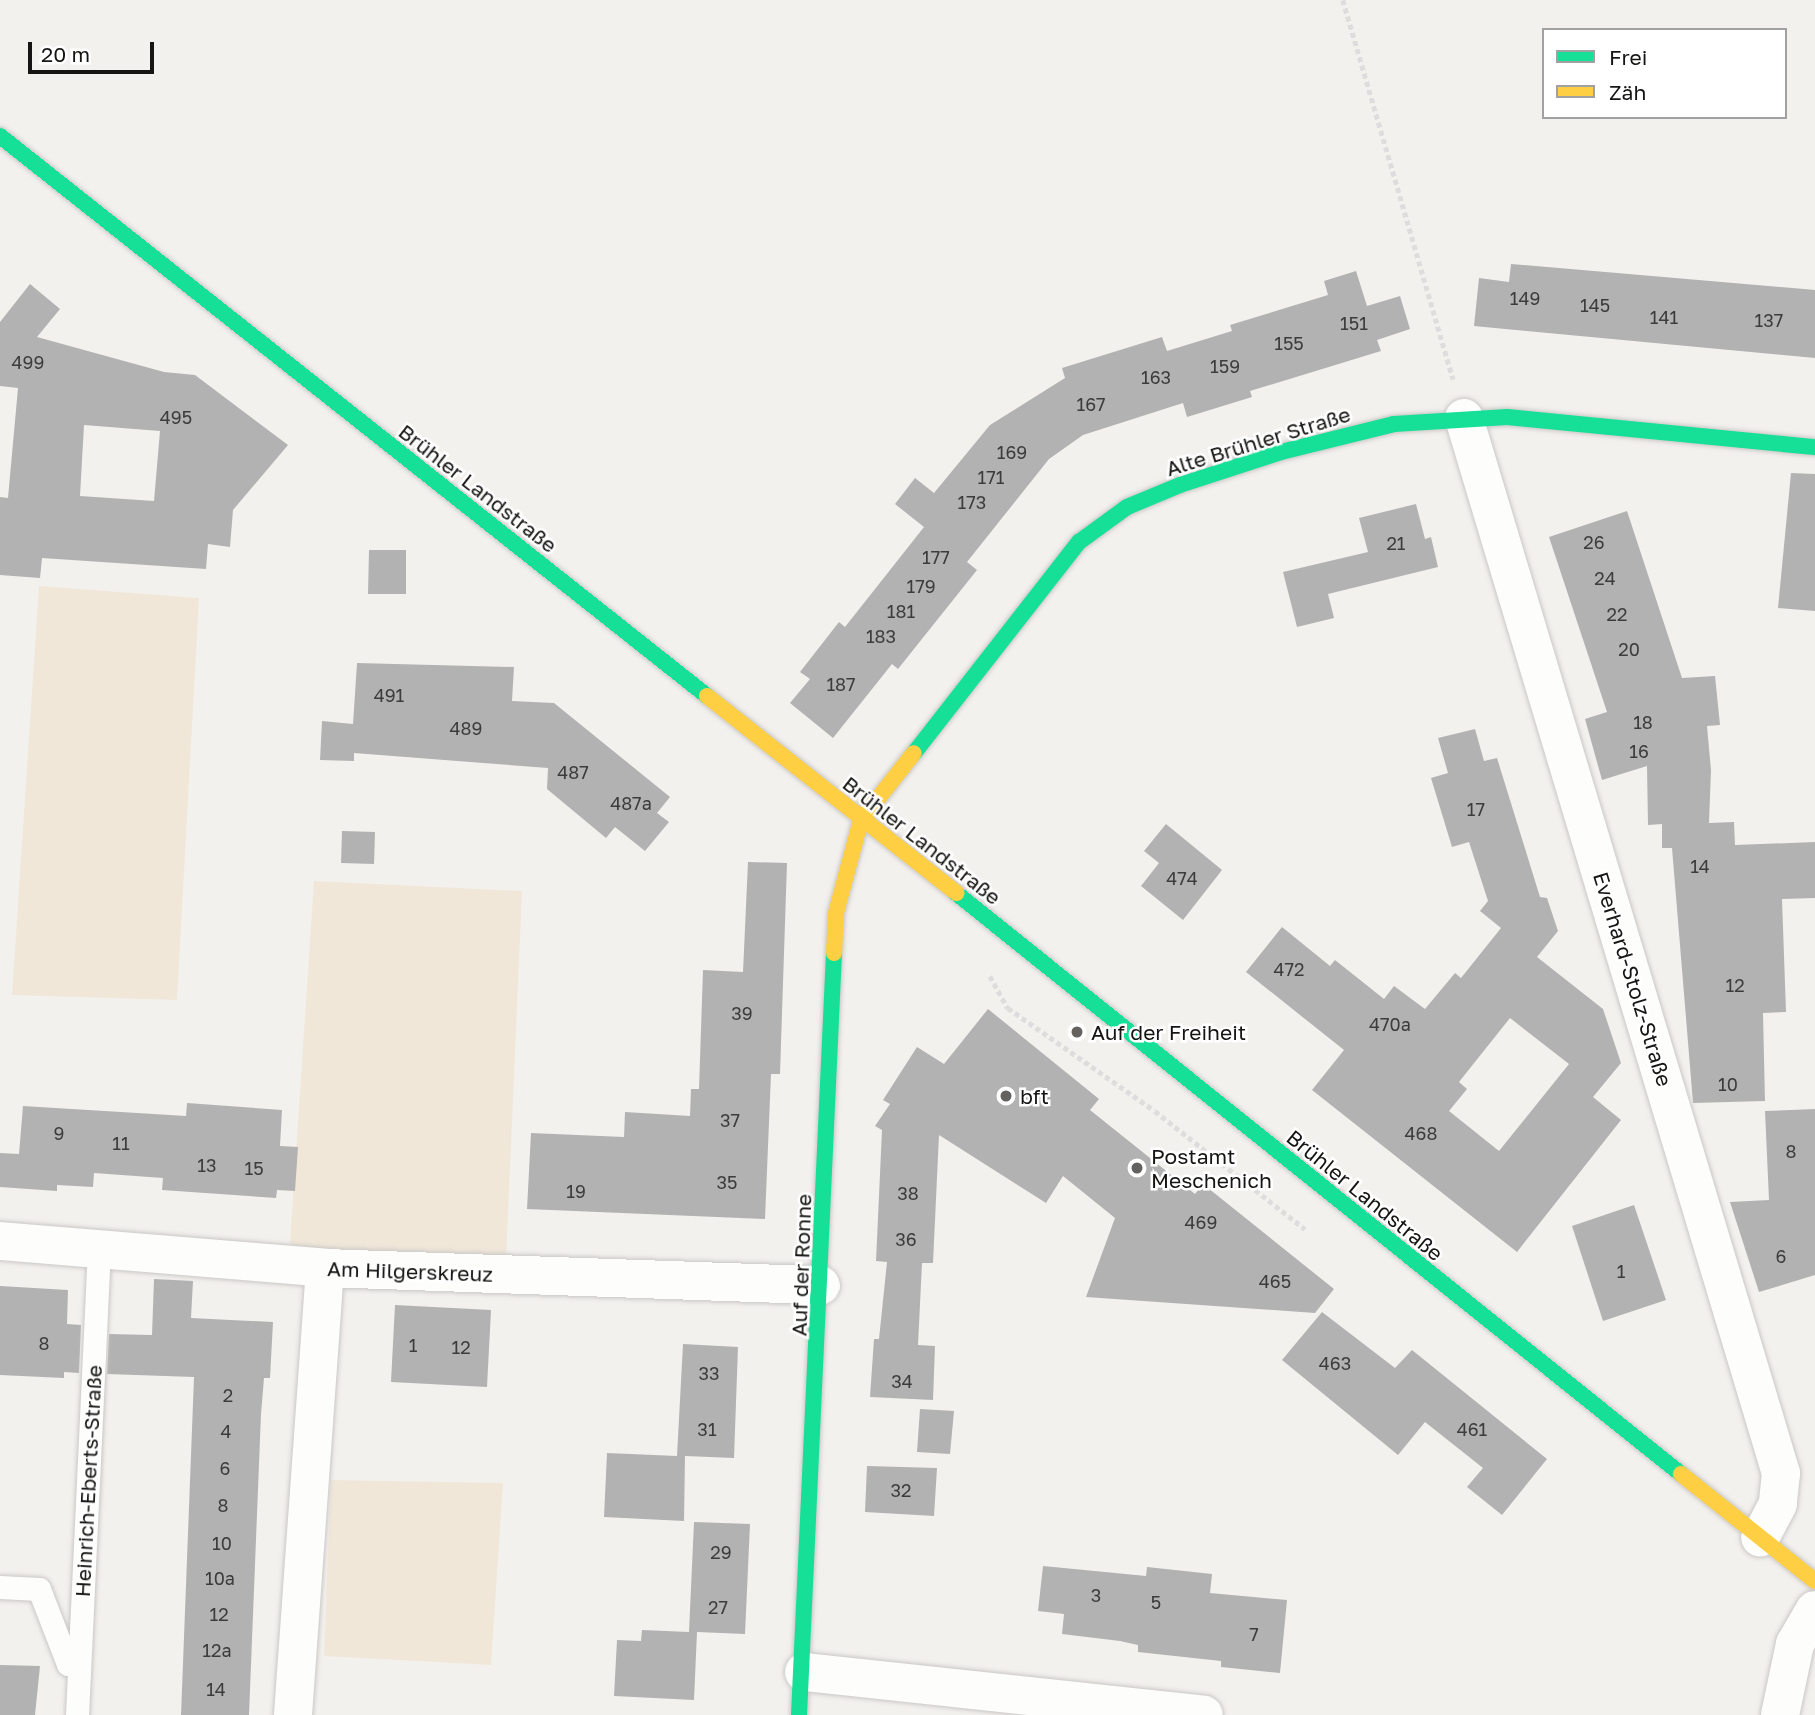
<!DOCTYPE html>
<html>
<head>
<meta charset="utf-8">
<style>
  body { margin:0 }
  #map { position:relative; width:1815px; height:1715px; overflow:hidden; background:#f3f1ee; font-family:"Golos Text",sans-serif }
  div>[style] { position:absolute }
  [style*='--x'] { left:calc(var(--x)*1px); top:calc(var(--y)*1px); width:calc(var(--w)*1px); rotate:calc(var(--a)*1deg) }
  .green>* { inset:0; background:#f0e7d9 }
  .building>* { inset:0; background:#b3b2b2 }
  .path>* { height:4.5px; margin-top:-2.25px; transform-origin:0; background:repeating-linear-gradient(90deg,#dedddd 0 5px,transparent 0 8.5px) }
  .roads { filter:drop-shadow(0 0 2px #cac8c6) drop-shadow(0 0 2px #cac8c6) }
  .lane>* { height:23px; margin:-11.5px; padding:0 11.5px; transform-origin:11.5px; border-radius:11.5px; background:#fdfdfc }
  .street>* { height:38px; margin:-19px; padding:0 19px; transform-origin:19px; border-radius:19px; background:#fdfdfc }
  .fast>* { height:16px; margin:-8px; padding:0 8px; transform-origin:8px; border-radius:8px; background:#16e098 }
  .slow>* { height:16px; margin:-8px; padding:0 8px; transform-origin:8px; border-radius:8px; background:#ffcf43 }
  .dots>* { width:19px; height:19px; translate:-50% -50%; box-sizing:border-box; border:4px solid #fff; border-radius:50% }
  span { translate:-50% -50%; white-space:nowrap; text-align:center; line-height:1.15; -webkit-text-stroke:5px #fff; paint-order:stroke }
  .number-label { font-size:18px; color:#3d3c3c }
  .number-label span { -webkit-text-stroke-width:0 }
  .street-label { font-size:21px; color:#161514 }
  .poi-label { font-size:21px; color:#161514 }
  .left { translate:0 -50%; text-align:left }
  .legend { position:absolute; left:1542px; top:28px; width:245px; height:91px; box-sizing:border-box; background:#fff; border:2px solid #a2a1a1; margin:0; padding:9px 12px; list-style:none; font-size:21px; color:#161514 }
  .legend li { display:flex; align-items:center; gap:14px; height:35px }
  .legend b { width:35px; border:2px solid #a2a1a1 }
  .scale { position:absolute; left:28px; top:42px; width:126px; height:32px; box-sizing:border-box; border:4px solid #161514; border-top:0; padding-left:9px; font-size:21px; line-height:24px; white-space:nowrap; color:#161514; -webkit-text-stroke:5px #fff; paint-order:stroke }
</style>
</head>
<body>
<div id="map">
  <div class="green">
    <div style="clip-path:polygon(39px 586px,199px 598px,177px 1000px,12px 995px)"></div>
    <div style="clip-path:polygon(314px 881px,522px 891px,506px 1260px,305px 1249px,290px 1243px)"></div>
    <div style="clip-path:polygon(331px 1480px,503px 1483px,491px 1665px,324px 1656px)"></div>
  </div>
  <div class="building">
    <div style="clip-path:polygon(1511px 264px,1815px 290px,1815px 358px,1474px 326px,1479px 278px,1509px 282px)"></div>
    <div style="clip-path:polygon(1356px 271px,1367px 306px,1400px 296px,1410px 329px,1377px 340px,1381px 351px,1250px 391px,1252px 397px,1187px 417px,1183px 403px,1083px 435px,1049px 459px,967px 562px,977px 570px,898px 669px,892px 664px,833px 738px,790px 703px,810px 679px,800px 672px,839px 622px,845px 627px,924px 527px,895px 504px,915px 478px,934px 493px,990px 425px,1065px 378px,1062px 368px,1162px 337px,1167px 351px,1232px 331px,1230px 325px,1328px 295px,1324px 281px)"></div>
    <div style="clip-path:polygon(evenodd,30px 284px,60px 309px,37px 337px,164px 372px,195px 375px,288px 445px,233px 510px,230px 547px,208px 544px,206px 569px,42px 558px,40px 578px,0 575px,0 497px,8px 498px,18px 388px,0 386px,0 322px,30px 284px,84px 425px,160px 431px,154px 501px,80px 496px,84px 425px)"></div>
    <div style="clip-path:polygon(1791px 473px,1815px 474px,1815px 611px,1778px 608px)"></div>
    <div style="clip-path:polygon(1416px 504px,1425px 539px,1431px 537px,1438px 567px,1328px 594px,1334px 618px,1297px 627px,1283px 572px,1368px 552px,1359px 518px)"></div>
    <div style="clip-path:polygon(1627px 511px,1682px 678px,1715px 676px,1720px 725px,1707px 726px,1711px 770px,1709px 823px,1734px 822px,1735px 845px,1815px 842px,1815px 898px,1782px 899px,1786px 1012px,1763px 1013px,1765px 1101px,1693px 1103px,1672px 848px,1662px 848px,1662px 824px,1648px 825px,1647px 766px,1602px 780px,1585px 719px,1607px 712px,1549px 537px)"></div>
    <div style="clip-path:polygon(369px 550px,406px 550px,406px 594px,368px 594px)"></div>
    <div style="clip-path:polygon(357px 663px,514px 667px,512px 701px,554px 703px,670px 797px,657px 813px,669px 822px,645px 851px,615px 827px,606px 838px,547px 789px,548px 768px,354px 753px,354px 761px,320px 760px,322px 721px,353px 724px)"></div>
    <div style="clip-path:polygon(evenodd,1475px 729px,1484px 761px,1497px 758px,1540px 897px,1547px 898px,1558px 931px,1537px 957px,1603px 1009px,1621px 1063px,1593px 1097px,1621px 1120px,1517px 1252px,1312px 1090px,1344px 1050px,1246px 972px,1282px 927px,1330px 966px,1335px 960px,1384px 999px,1394px 986px,1425px 1009px,1455px 973px,1461px 978px,1501px 928px,1480px 911px,1488px 901px,1469px 842px,1452px 847px,1431px 778px,1448px 773px,1438px 738px,1475px 729px,1510px 1018px,1569px 1064px,1499px 1151px,1449px 1111px,1467px 1089px,1459px 1082px,1510px 1018px)"></div>
    <div style="clip-path:polygon(1166px 824px,1222px 870px,1183px 920px,1141px 886px,1159px 863px,1144px 851px)"></div>
    <div style="clip-path:polygon(342px 831px,375px 832px,374px 864px,341px 863px)"></div>
    <div style="clip-path:polygon(748px 862px,787px 863px,780px 1074px,771px 1074px,765px 1219px,527px 1209px,531px 1133px,624px 1137px,625px 1112px,690px 1116px,691px 1089px,699px 1089px,703px 970px,743px 972px)"></div>
    <div style="clip-path:polygon(988px 1009px,1099px 1099px,1090px 1110px,1195px 1194px,1203px 1184px,1334px 1289px,1315px 1313px,1086px 1297px,1115px 1218px,1063px 1176px,1046px 1203px,939px 1135px,933px 1263px,922px 1263px,918px 1345px,935px 1346px,933px 1400px,870px 1397px,874px 1339px,879px 1339px,887px 1262px,876px 1261px,882px 1130px,875px 1126px,890px 1104px,883px 1100px,917px 1047px,944px 1064px)"></div>
    <div style="clip-path:polygon(187px 1103px,282px 1110px,280px 1146px,298px 1147px,295px 1191px,277px 1190px,276px 1198px,162px 1190px,163px 1178px,94px 1173px,93px 1187px,57px 1185px,57px 1191px,0 1187px,0 1153px,19px 1154px,23px 1106px,186px 1116px)"></div>
    <div style="clip-path:polygon(1815px 1109px,1815px 1275px,1759px 1292px,1730px 1202px,1769px 1200px,1765px 1111px)"></div>
    <div style="clip-path:polygon(1634px 1205px,1666px 1300px,1603px 1321px,1572px 1226px)"></div>
    <div style="clip-path:polygon(154px 1279px,193px 1281px,191px 1318px,273px 1322px,270px 1378px,264px 1378px,261px 1414px,249px 1715px,181px 1715px,194px 1377px,107px 1374px,109px 1334px,152px 1335px)"></div>
    <div style="clip-path:polygon(0 1286px,68px 1290px,67px 1324px,81px 1325px,79px 1373px,64px 1372px,64px 1378px,0 1375px)"></div>
    <div style="clip-path:polygon(395px 1305px,491px 1310px,487px 1387px,391px 1382px)"></div>
    <div style="clip-path:polygon(1322px 1312px,1395px 1368px,1412px 1350px,1547px 1459px,1502px 1515px,1467px 1487px,1483px 1468px,1425px 1422px,1398px 1455px,1282px 1360px)"></div>
    <div style="clip-path:polygon(683px 1344px,738px 1347px,734px 1458px,685px 1456px,684px 1521px,604px 1517px,607px 1453px,677px 1456px)"></div>
    <div style="clip-path:polygon(920px 1409px,954px 1411px,950px 1454px,917px 1452px)"></div>
    <div style="clip-path:polygon(867px 1466px,937px 1468px,934px 1516px,865px 1512px)"></div>
    <div style="clip-path:polygon(694px 1522px,750px 1524px,745px 1634px,697px 1632px,694px 1700px,614px 1696px,617px 1640px,641px 1641px,642px 1630px,689px 1632px)"></div>
    <div style="clip-path:polygon(1043px 1566px,1146px 1576px,1147px 1567px,1212px 1574px,1210px 1593px,1287px 1600px,1280px 1673px,1221px 1667px,1221px 1661px,1138px 1652px,1138px 1645px,1120px 1641px,1062px 1634px,1064px 1614px,1038px 1611px)"></div>
    <div style="clip-path:polygon(0 1665px,40px 1666px,35px 1715px,0 1715px)"></div>
  </div>
  <div class="path">
    <div style="--x:1343;--y:0;--w:395;--a:73.8"></div>
    <div style="--x:990;--y:976;--w:37;--a:61"></div>
    <div style="--x:1008;--y:1008;--w:179;--a:35"></div>
    <div style="--x:1155;--y:1111;--w:191;--a:38.2"></div>
  </div>
  <div class="roads">
    <div class="lane">
      <div style="--x:0;--y:1587;--w:39;--a:3"></div>
      <div style="--x:39;--y:1589;--w:80;--a:68.9"></div>
      <div style="--x:68;--y:1664;--w:11;--a:5"></div>
      <div style="--x:77;--y:1715;--w:469;--a:-87.3"></div>
    </div>
    <div class="street">
      <div style="--x:1464;--y:418;--w:1102;--a:73.28"></div>
      <div style="--x:1781;--y:1473;--w:31;--a:96"></div>
      <div style="--x:1778;--y:1504;--w:38;--a:118"></div>
      <div style="--x:0;--y:1241;--w:326;--a:4.7"></div>
      <div style="--x:325;--y:1268;--w:496;--a:2"></div>
      <div style="--x:804;--y:1672;--w:402;--a:6.1"></div>
      <div style="--x:293;--y:1715;--w:448;--a:-85.9"></div>
      <div style="--x:1780;--y:1715;--w:73;--a:-78.1"></div>
      <div style="--x:1795;--y:1644;--w:39;--a:-60"></div>
    </div>
    <div class="fast">
      <div style="--x:0;--y:136;--w:902;--a:38.38"></div>
      <div style="--x:914;--y:753;--w:268;--a:-52"></div>
      <div style="--x:1079;--y:542;--w:59;--a:-36.1"></div>
      <div style="--x:1127;--y:507;--w:57;--a:-22.5"></div>
      <div style="--x:1180;--y:485;--w:106;--a:-18.1"></div>
      <div style="--x:1281;--y:452;--w:116;--a:-13.9"></div>
      <div style="--x:1394;--y:424;--w:113;--a:-3.5"></div>
      <div style="--x:1507;--y:417;--w:309;--a:5.6"></div>
      <div style="--x:956;--y:893;--w:929;--a:38.71"></div>
      <div style="--x:799;--y:1715;--w:763;--a:-87.37"></div>
    </div>
    <div class="slow">
      <div style="--x:707;--y:696;--w:318;--a:38.3"></div>
      <div style="--x:834;--y:953;--w:40;--a:-87.1"></div>
      <div style="--x:836;--y:913;--w:96;--a:-75"></div>
      <div style="--x:861;--y:820;--w:85;--a:-51.7"></div>
      <div style="--x:1681;--y:1474;--w:171;--a:38.6"></div>
    </div>
  </div>
  <div class="dots">
    <div style="left:1077px;top:1032px;background:#636260"></div>
    <div style="left:1006px;top:1096px;background:#636260"></div>
    <div style="left:1137px;top:1168px;background:#636260"></div>
  </div>
  <div class="number-label">
    <span style="left:1525px;top:298px">149</span>
    <span style="left:1595px;top:305px">145</span>
    <span style="left:1664px;top:317px">141</span>
    <span style="left:1769px;top:320px">137</span>
    <span style="left:1354px;top:323px">151</span>
    <span style="left:1289px;top:343px">155</span>
    <span style="left:28px;top:362px">499</span>
    <span style="left:1225px;top:366px">159</span>
    <span style="left:1156px;top:377px">163</span>
    <span style="left:1091px;top:404px">167</span>
    <span style="left:176px;top:417px">495</span>
    <span style="left:1012px;top:452px">169</span>
    <span style="left:991px;top:477px">171</span>
    <span style="left:972px;top:502px">173</span>
    <span style="left:1594px;top:542px">26</span>
    <span style="left:1396px;top:543px">21</span>
    <span style="left:936px;top:557px">177</span>
    <span style="left:1605px;top:578px">24</span>
    <span style="left:921px;top:586px">179</span>
    <span style="left:901px;top:611px">181</span>
    <span style="left:1617px;top:614px">22</span>
    <span style="left:881px;top:636px">183</span>
    <span style="left:1629px;top:649px">20</span>
    <span style="left:841px;top:684px">187</span>
    <span style="left:389px;top:695px">491</span>
    <span style="left:1643px;top:722px">18</span>
    <span style="left:466px;top:728px">489</span>
    <span style="left:1639px;top:751px">16</span>
    <span style="left:573px;top:772px">487</span>
    <span style="left:631px;top:803px">487a</span>
    <span style="left:1476px;top:809px">17</span>
    <span style="left:1700px;top:866px">14</span>
    <span style="left:1182px;top:878px">474</span>
    <span style="left:1289px;top:969px">472</span>
    <span style="left:1735px;top:985px">12</span>
    <span style="left:742px;top:1013px">39</span>
    <span style="left:1390px;top:1024px">470a</span>
    <span style="left:1728px;top:1084px">10</span>
    <span style="left:730px;top:1120px">37</span>
    <span style="left:59px;top:1133px">9</span>
    <span style="left:1421px;top:1133px">468</span>
    <span style="left:121px;top:1143px">11</span>
    <span style="left:1791px;top:1151px">8</span>
    <span style="left:207px;top:1165px">13</span>
    <span style="left:254px;top:1168px">15</span>
    <span style="left:727px;top:1182px">35</span>
    <span style="left:576px;top:1191px">19</span>
    <span style="left:908px;top:1193px">38</span>
    <span style="left:1201px;top:1222px">469</span>
    <span style="left:906px;top:1239px">36</span>
    <span style="left:1781px;top:1256px">6</span>
    <span style="left:1621px;top:1271px">1</span>
    <span style="left:1275px;top:1281px">465</span>
    <span style="left:44px;top:1343px">8</span>
    <span style="left:413px;top:1345px">1</span>
    <span style="left:461px;top:1347px">12</span>
    <span style="left:1335px;top:1363px">463</span>
    <span style="left:709px;top:1373px">33</span>
    <span style="left:902px;top:1381px">34</span>
    <span style="left:228px;top:1395px">2</span>
    <span style="left:707px;top:1429px">31</span>
    <span style="left:1472px;top:1429px">461</span>
    <span style="left:226px;top:1431px">4</span>
    <span style="left:225px;top:1468px">6</span>
    <span style="left:901px;top:1490px">32</span>
    <span style="left:223px;top:1505px">8</span>
    <span style="left:222px;top:1543px">10</span>
    <span style="left:721px;top:1552px">29</span>
    <span style="left:220px;top:1578px">10a</span>
    <span style="left:1096px;top:1595px">3</span>
    <span style="left:1156px;top:1602px">5</span>
    <span style="left:718px;top:1607px">27</span>
    <span style="left:219px;top:1614px">12</span>
    <span style="left:1254px;top:1634px">7</span>
    <span style="left:217px;top:1650px">12a</span>
    <span style="left:216px;top:1689px">14</span>
  </div>
  <div class="street-label">
    <span style="left:1258px;top:441px;rotate:-17deg">Alte Brühler Straße</span>
    <span style="left:478px;top:488px;rotate:38deg">Brühler Landstraße</span>
    <span style="left:922px;top:840px;rotate:38deg">Brühler Landstraße</span>
    <span style="left:1633px;top:979px;rotate:73deg">Everhard-Stolz-Straße</span>
    <span style="left:1365px;top:1195px;rotate:39deg">Brühler Landstraße</span>
    <span style="left:801px;top:1265px;rotate:-88deg">Auf der Ronne</span>
    <span style="left:410px;top:1271px;rotate:2deg">Am Hilgerskreuz</span>
    <span style="left:88px;top:1481px;rotate:-87deg">Heinrich-Eberts-Straße</span>
  </div>
  <div class="poi-label">
    <span class="left" style="left:1091px;top:1032px">Auf der Freiheit</span>
    <span class="left" style="left:1020px;top:1096px">bft</span>
    <span class="left" style="left:1151px;top:1168px">Postamt<br>Meschenich</span>
  </div>
  <ul class="legend">
  <li><b style="height:9px;background:#16e098"></b>Frei</li>
  <li><b style="height:9px;background:#ffcf43"></b>Zäh</li>
  </ul>
  <div class="scale">20 m</div>
</div>
</body>
</html>
